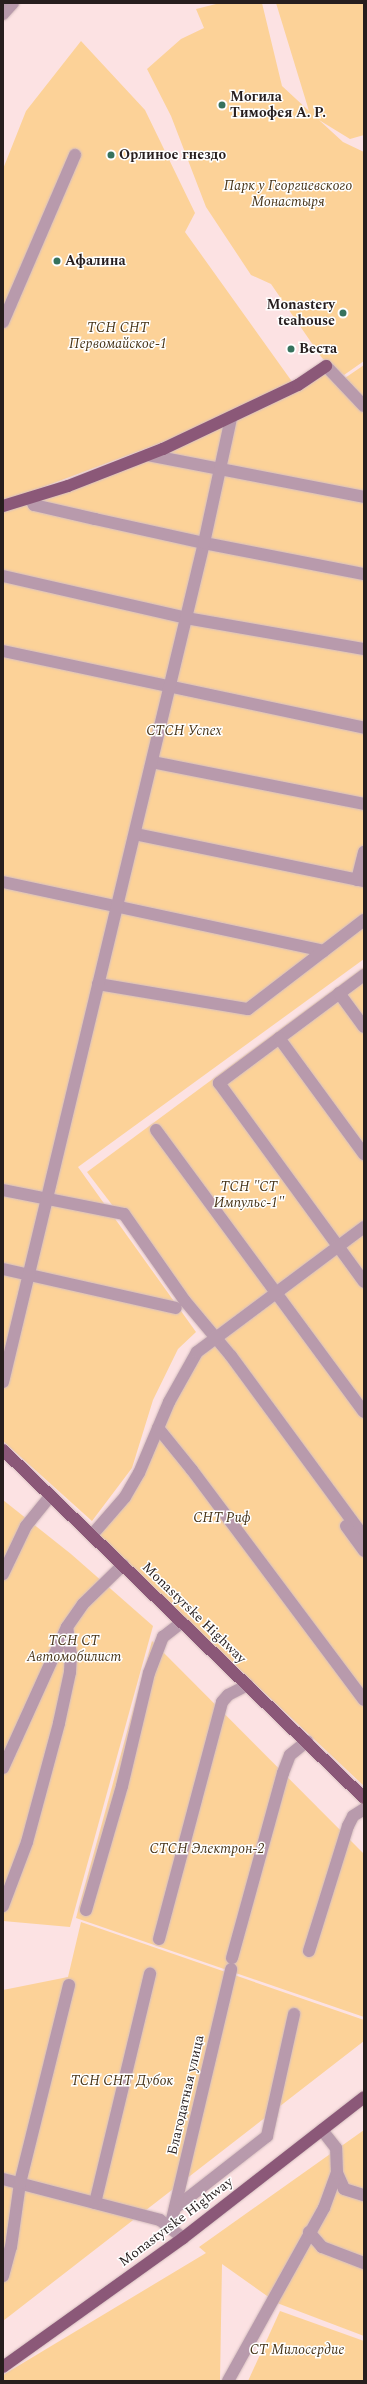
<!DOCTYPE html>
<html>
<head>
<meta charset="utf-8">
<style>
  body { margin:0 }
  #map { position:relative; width:367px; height:2384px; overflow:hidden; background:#fce2e3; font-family:Spectral,serif }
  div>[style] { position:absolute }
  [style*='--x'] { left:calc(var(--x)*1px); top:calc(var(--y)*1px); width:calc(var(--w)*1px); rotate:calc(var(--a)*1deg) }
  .green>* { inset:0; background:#fcd298 }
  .roads { filter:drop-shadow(0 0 1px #d6bfc0) drop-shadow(0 0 1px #d6bfc0) }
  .minor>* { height:12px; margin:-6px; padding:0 6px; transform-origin:6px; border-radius:6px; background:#b89aac }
  .major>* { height:12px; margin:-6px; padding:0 6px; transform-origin:6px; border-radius:6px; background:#8b5878 }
  .dots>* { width:11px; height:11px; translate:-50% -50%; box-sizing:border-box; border:2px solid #fff; border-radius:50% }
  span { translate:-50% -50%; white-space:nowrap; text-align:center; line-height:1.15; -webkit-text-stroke:3px #fff; paint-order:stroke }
  .poi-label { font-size:14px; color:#271e1e; font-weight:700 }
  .left { translate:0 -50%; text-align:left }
  .right { translate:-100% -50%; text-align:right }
  .park-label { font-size:14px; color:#473418; font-style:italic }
  .street-label { font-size:14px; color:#271e1e }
  .frame { position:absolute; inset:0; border:4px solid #271e1e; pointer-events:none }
</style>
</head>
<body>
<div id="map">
  <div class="green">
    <div style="clip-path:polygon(220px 3px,262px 3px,282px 86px,309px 111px,276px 3px,364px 3px,364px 135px,350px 139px,319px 120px,343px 142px,364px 152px,364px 361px,344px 375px,322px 358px,271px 284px,251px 275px,206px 207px,171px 116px,147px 69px,181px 39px,204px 28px,196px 9px)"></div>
    <div style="clip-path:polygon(81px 41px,145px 110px,195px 213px,185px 232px,293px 383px,230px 417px,3px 502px,3px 169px,26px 111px)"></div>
    <div style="clip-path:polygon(364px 365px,364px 959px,78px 1167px,196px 1332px,178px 1349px,153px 1400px,132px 1468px,92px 1521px,3px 1441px,3px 503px,128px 460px,325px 370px,345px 378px)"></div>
    <div style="clip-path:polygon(364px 967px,364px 1535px,87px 1172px)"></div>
    <div style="clip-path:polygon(213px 1340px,364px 1545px,364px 1786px,99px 1537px,150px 1446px,194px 1355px)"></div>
    <div style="clip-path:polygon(3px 1500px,71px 1554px,153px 1626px,70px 1927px,3px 1921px)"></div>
    <div style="clip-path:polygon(152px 1641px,364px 1854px,364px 2017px,76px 1918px)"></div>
    <div style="clip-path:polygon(81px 1922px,364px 2020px,364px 2041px,3px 2321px,3px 1990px,68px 1977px)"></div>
    <div style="clip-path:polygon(364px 2130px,364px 2336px,277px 2303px,222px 2264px,220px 2381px,3px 2381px,3px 2375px,206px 2253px,199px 2247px)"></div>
    <div style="clip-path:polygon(280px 2311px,364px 2341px,364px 2381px,248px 2381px)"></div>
  </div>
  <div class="roads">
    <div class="minor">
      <div style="--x:3;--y:14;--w:15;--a:-48"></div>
      <div style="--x:3;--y:322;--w:182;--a:-66.7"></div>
      <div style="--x:326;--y:366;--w:55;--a:46.5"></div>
      <div style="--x:148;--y:455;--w:220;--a:11"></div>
      <div style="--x:30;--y:498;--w:8;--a:60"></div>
      <div style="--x:34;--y:505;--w:63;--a:12.9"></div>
      <div style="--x:95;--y:519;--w:112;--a:12.4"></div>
      <div style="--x:204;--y:543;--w:163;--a:11"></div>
      <div style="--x:3;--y:576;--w:188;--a:12.9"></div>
      <div style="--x:186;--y:618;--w:181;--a:9.9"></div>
      <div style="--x:3;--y:651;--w:369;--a:12"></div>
      <div style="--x:152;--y:762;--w:216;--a:11.2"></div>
      <div style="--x:135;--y:834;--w:234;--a:11.6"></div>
      <div style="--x:357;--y:880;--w:29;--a:-76"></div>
      <div style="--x:3;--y:882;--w:328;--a:12.1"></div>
      <div style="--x:364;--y:975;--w:181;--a:143.3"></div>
      <div style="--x:219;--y:1083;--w:246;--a:53.9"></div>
      <div style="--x:98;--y:984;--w:152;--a:9.5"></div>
      <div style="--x:248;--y:1009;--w:146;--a:-37.5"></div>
      <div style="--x:339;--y:993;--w:42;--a:53.7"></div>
      <div style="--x:279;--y:1038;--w:144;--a:53.8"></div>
      <div style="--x:156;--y:1130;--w:350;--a:53.6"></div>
      <div style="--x:3;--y:1190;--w:123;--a:11.2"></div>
      <div style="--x:124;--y:1214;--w:106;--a:55"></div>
      <div style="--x:185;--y:1301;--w:72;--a:50.1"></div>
      <div style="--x:231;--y:1356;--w:225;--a:53.7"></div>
      <div style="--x:3;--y:1269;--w:177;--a:12.7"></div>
      <div style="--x:3;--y:1382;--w:863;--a:-76.53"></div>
      <div style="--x:204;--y:543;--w:128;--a:-77.8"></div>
      <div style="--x:158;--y:1428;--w:54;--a:51"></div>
      <div style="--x:192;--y:1470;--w:287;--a:53.2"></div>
      <div style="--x:346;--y:1526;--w:31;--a:54"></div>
      <div style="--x:92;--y:1535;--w:50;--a:-49"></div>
      <div style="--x:125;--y:1497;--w:28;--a:-60"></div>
      <div style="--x:139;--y:1473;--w:77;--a:-67.1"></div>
      <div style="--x:169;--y:1402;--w:57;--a:-60.8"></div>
      <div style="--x:197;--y:1352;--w:209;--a:-36.8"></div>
      <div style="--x:3;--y:1574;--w:53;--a:-64.4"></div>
      <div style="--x:26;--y:1526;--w:38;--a:-51"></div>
      <div style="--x:3;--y:1768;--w:155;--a:-65.6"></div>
      <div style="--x:67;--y:1627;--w:28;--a:-55"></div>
      <div style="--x:83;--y:1604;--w:56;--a:-44.3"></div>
      <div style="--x:3;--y:1906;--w:68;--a:-69.4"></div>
      <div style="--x:27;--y:1842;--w:123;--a:-74.9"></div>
      <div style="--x:59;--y:1723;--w:52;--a:-77.8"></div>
      <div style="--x:70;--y:1672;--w:17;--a:-87"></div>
      <div style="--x:71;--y:1655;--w:28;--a:-98"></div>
      <div style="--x:86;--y:1910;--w:129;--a:-73.8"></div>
      <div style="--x:122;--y:1786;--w:116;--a:-76.6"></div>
      <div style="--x:149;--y:1673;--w:39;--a:-69"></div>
      <div style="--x:163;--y:1637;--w:24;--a:-38"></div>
      <div style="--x:159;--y:1939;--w:245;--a:-75.1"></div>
      <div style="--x:222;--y:1702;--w:9;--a:-49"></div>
      <div style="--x:228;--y:1695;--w:22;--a:-27"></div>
      <div style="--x:309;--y:1951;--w:131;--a:-72.7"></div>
      <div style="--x:348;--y:1826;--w:11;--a:-63"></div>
      <div style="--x:353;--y:1816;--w:13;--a:-32"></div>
      <div style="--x:232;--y:1958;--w:192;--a:-74.6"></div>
      <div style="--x:283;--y:1773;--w:19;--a:-69"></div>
      <div style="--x:290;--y:1755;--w:22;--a:-39"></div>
      <div style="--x:337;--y:2173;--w:17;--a:66"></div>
      <div style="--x:344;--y:2189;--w:21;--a:17"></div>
      <div style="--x:3;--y:2179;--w:162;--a:14.6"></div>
      <div style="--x:160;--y:2220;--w:29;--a:38"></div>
      <div style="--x:95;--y:2203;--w:236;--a:-76.5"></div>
      <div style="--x:175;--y:2208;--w:117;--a:-38"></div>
      <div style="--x:267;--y:2136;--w:125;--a:-77.5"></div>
      <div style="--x:170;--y:2228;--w:266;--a:-76.7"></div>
      <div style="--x:309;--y:2232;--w:20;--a:49"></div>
      <div style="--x:322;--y:2247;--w:45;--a:20.9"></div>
      <div style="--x:3;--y:2276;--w:30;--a:-75"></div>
      <div style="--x:11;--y:2247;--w:65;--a:-82"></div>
      <div style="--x:20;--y:2183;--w:204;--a:-76.1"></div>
      <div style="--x:228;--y:2381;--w:198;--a:-61"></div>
      <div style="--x:324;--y:2208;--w:37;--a:-70"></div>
      <div style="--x:337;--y:2173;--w:25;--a:-92"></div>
      <div style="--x:336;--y:2148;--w:23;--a:-128"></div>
    </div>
    <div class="major">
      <div style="--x:3;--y:506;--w:68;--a:-17.1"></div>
      <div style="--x:68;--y:486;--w:102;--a:-21.3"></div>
      <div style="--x:163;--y:449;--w:149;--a:-25.4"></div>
      <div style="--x:298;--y:385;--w:34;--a:-34"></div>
      <div style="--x:3;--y:1450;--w:501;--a:43.95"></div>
      <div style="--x:3;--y:2367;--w:221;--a:-35.6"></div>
      <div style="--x:183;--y:2238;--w:229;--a:-37.9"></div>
    </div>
  </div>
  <div class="dots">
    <div style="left:222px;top:105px;background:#36725d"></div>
    <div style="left:111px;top:155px;background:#36725d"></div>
    <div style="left:57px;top:261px;background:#36725d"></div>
    <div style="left:343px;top:313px;background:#36725d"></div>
    <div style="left:291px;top:349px;background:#36725d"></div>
  </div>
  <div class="poi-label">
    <span class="left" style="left:230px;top:105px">Могила<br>Тимофея А. Р.</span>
    <span class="left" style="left:119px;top:155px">Орлиное гнездо</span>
    <span class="left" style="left:65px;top:261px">Афалина</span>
    <span class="right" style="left:335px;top:313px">Monastery<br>teahouse</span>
    <span class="left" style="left:299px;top:349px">Веста</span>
  </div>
  <div class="park-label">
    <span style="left:288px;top:194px">Парк у Георгиевского<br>Монастыря</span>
    <span style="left:118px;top:336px">ТСН СНТ<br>Первомайское-1</span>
    <span style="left:184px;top:731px">СТСН Успех</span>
    <span style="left:249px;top:1195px">ТСН "СТ<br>Импульс-1"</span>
    <span style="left:222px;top:1518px">СНТ Риф</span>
    <span style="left:74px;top:1649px">ТСН СТ<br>Автомобилист</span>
    <span style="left:207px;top:1849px">СТСН Электрон-2</span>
    <span style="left:122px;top:2081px">ТСН СНТ Дубок</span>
    <span style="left:297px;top:2350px">СТ Милосердие</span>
  </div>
  <div class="street-label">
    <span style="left:194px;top:1613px;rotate:44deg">Monastyrske Highway</span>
    <span style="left:186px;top:2095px;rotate:-77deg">Благодатная улица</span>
    <span style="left:176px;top:2222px;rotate:-37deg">Monastyrske Highway</span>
  </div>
  <div class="frame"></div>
</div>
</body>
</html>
